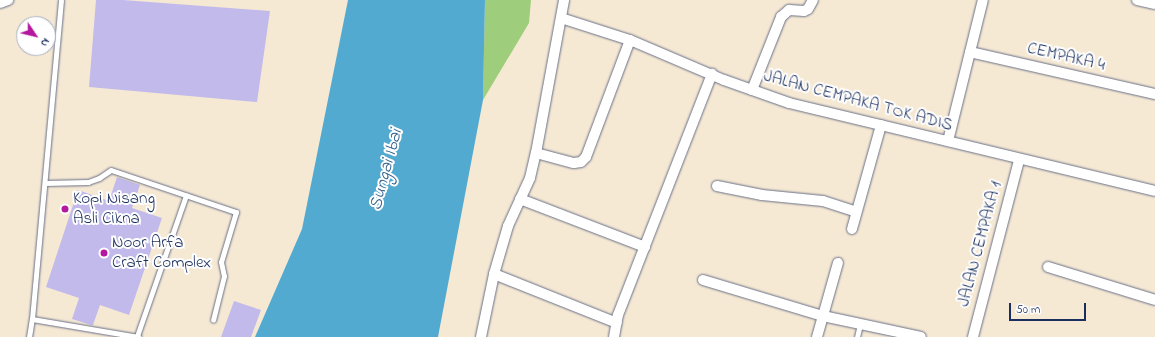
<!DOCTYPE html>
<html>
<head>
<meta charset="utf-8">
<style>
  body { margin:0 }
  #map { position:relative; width:1155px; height:337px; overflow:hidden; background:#f6e9d4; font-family:"Indie Flower",sans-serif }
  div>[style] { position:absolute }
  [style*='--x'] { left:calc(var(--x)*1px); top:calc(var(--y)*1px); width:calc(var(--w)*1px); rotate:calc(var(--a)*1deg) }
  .green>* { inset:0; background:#9ecd7b }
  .water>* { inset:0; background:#53aad0 }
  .building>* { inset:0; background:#c2baeb }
  .roads { filter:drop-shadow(0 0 1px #687087) drop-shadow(0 0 1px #687087) }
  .service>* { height:5px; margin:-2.5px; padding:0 2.5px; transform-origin:2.5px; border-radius:2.5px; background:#fff }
  .minor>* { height:10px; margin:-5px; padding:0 5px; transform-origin:5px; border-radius:5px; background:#fff }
  .dots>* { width:11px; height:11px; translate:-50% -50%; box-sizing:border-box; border:2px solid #fff; border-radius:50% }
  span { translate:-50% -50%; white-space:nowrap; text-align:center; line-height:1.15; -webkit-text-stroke:4px #fff; paint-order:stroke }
  .street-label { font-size:17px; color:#1b2f5e }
  .poi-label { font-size:17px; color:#1b2f5e }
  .left { translate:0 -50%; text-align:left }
  .water-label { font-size:18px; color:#31608c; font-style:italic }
  .north { position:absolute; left:16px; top:16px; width:40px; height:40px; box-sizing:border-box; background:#fff; border:1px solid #a4acbf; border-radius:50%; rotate:125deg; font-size:11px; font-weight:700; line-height:16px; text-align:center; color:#1b2f5e }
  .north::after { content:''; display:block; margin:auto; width:14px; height:18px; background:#b5179e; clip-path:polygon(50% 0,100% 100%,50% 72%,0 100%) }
  .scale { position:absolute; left:1009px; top:303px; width:77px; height:18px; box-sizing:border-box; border:2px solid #1b2f5e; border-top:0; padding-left:5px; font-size:12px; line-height:14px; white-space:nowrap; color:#1b2f5e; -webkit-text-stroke:3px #fff; paint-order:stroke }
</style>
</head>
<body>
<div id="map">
  <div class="green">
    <div style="clip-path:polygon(485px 0,531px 0,529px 23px,483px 100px)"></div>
  </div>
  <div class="water">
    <div style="clip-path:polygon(348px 0,485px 0,483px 100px,438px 337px,255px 337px,302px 229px)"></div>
  </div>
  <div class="building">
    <div style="clip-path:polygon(96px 0,123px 0,270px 11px,257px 102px,89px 87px)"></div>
    <div style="clip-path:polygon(117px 177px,140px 185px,132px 208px,162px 218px,129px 315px,100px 305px,93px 325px,91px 325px,72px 319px,79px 298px,46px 287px,78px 190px,109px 201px)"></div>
    <div style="clip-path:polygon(234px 301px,261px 310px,251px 337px,221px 337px)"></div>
  </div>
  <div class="roads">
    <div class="service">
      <div style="--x:45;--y:183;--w:43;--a:-1.3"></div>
      <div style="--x:88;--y:182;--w:12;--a:-20"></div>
      <div style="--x:99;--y:178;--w:14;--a:-34"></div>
      <div style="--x:111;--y:170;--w:132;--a:18.6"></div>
      <div style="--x:236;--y:212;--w:52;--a:106.7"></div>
      <div style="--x:221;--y:262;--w:14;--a:78"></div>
      <div style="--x:224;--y:276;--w:45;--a:104"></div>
      <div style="--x:32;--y:319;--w:108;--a:9.6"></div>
      <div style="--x:137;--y:336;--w:149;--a:-70.8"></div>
      <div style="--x:29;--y:337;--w:18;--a:-81"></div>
      <div style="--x:32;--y:319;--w:320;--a:-84.8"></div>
      <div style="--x:857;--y:337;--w:13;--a:-77"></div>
    </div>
    <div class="minor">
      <div style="--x:1137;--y:0;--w:18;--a:13"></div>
      <div style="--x:0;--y:3;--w:9;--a:-21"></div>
      <div style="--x:561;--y:18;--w:72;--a:17.7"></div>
      <div style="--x:630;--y:40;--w:102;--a:23.1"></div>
      <div style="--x:724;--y:80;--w:69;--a:19.5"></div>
      <div style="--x:789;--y:103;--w:376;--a:13.5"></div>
      <div style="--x:970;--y:52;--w:190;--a:12.8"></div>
      <div style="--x:752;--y:90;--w:79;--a:-68.3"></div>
      <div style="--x:781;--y:17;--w:11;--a:-41"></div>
      <div style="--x:789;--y:10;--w:15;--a:4"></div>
      <div style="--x:804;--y:11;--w:4;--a:-27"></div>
      <div style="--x:808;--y:9;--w:10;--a:-61"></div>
      <div style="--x:948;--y:141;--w:145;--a:-76.1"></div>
      <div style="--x:536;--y:153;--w:39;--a:15"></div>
      <div style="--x:574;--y:163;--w:7;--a:-8"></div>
      <div style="--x:581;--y:162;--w:7;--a:-45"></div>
      <div style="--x:586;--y:157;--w:125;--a:-69.4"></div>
      <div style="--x:717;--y:186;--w:46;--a:11.3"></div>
      <div style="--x:762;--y:195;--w:61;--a:5.6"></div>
      <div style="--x:823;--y:201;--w:35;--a:18"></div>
      <div style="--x:520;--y:199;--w:134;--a:21"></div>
      <div style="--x:852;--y:229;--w:108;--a:-74.4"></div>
      <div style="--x:1048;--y:267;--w:112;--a:17.1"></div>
      <div style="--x:494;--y:274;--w:132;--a:21.7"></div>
      <div style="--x:703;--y:280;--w:125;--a:16.7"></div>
      <div style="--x:823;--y:316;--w:100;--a:12.1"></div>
      <div style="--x:481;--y:337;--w:64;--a:-78.3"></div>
      <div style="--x:494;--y:274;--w:50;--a:-73.7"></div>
      <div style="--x:508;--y:226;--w:53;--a:-65.4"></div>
      <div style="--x:530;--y:178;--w:26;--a:-77"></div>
      <div style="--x:536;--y:153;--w:156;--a:-79.6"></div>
      <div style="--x:614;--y:337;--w:22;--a:-80"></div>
      <div style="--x:618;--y:315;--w:259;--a:-68.7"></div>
      <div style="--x:817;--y:337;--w:77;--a:-74.2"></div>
      <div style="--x:973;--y:337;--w:183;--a:-75.4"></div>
    </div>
  </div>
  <div class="dots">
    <div style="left:65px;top:209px;background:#b5179e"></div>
    <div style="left:104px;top:253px;background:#b5179e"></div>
  </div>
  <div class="street-label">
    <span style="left:1066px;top:57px;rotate:13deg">CEMPAKA 4</span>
    <span style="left:858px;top:101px;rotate:15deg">JALAN CEMPAKA TOK ADIS</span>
    <span style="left:980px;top:244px;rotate:-75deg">JALAN CEMPAKA 1</span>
  </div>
  <div class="poi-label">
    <span class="left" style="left:73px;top:209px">Kopi Nisang<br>Asli Cikna</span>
    <span class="left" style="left:112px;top:253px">Noor Arfa<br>Craft Complex</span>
  </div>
  <div class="water-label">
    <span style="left:387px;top:170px;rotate:-75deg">Sungai Ibai</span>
  </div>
  <div class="north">N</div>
  <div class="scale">50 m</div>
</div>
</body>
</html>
